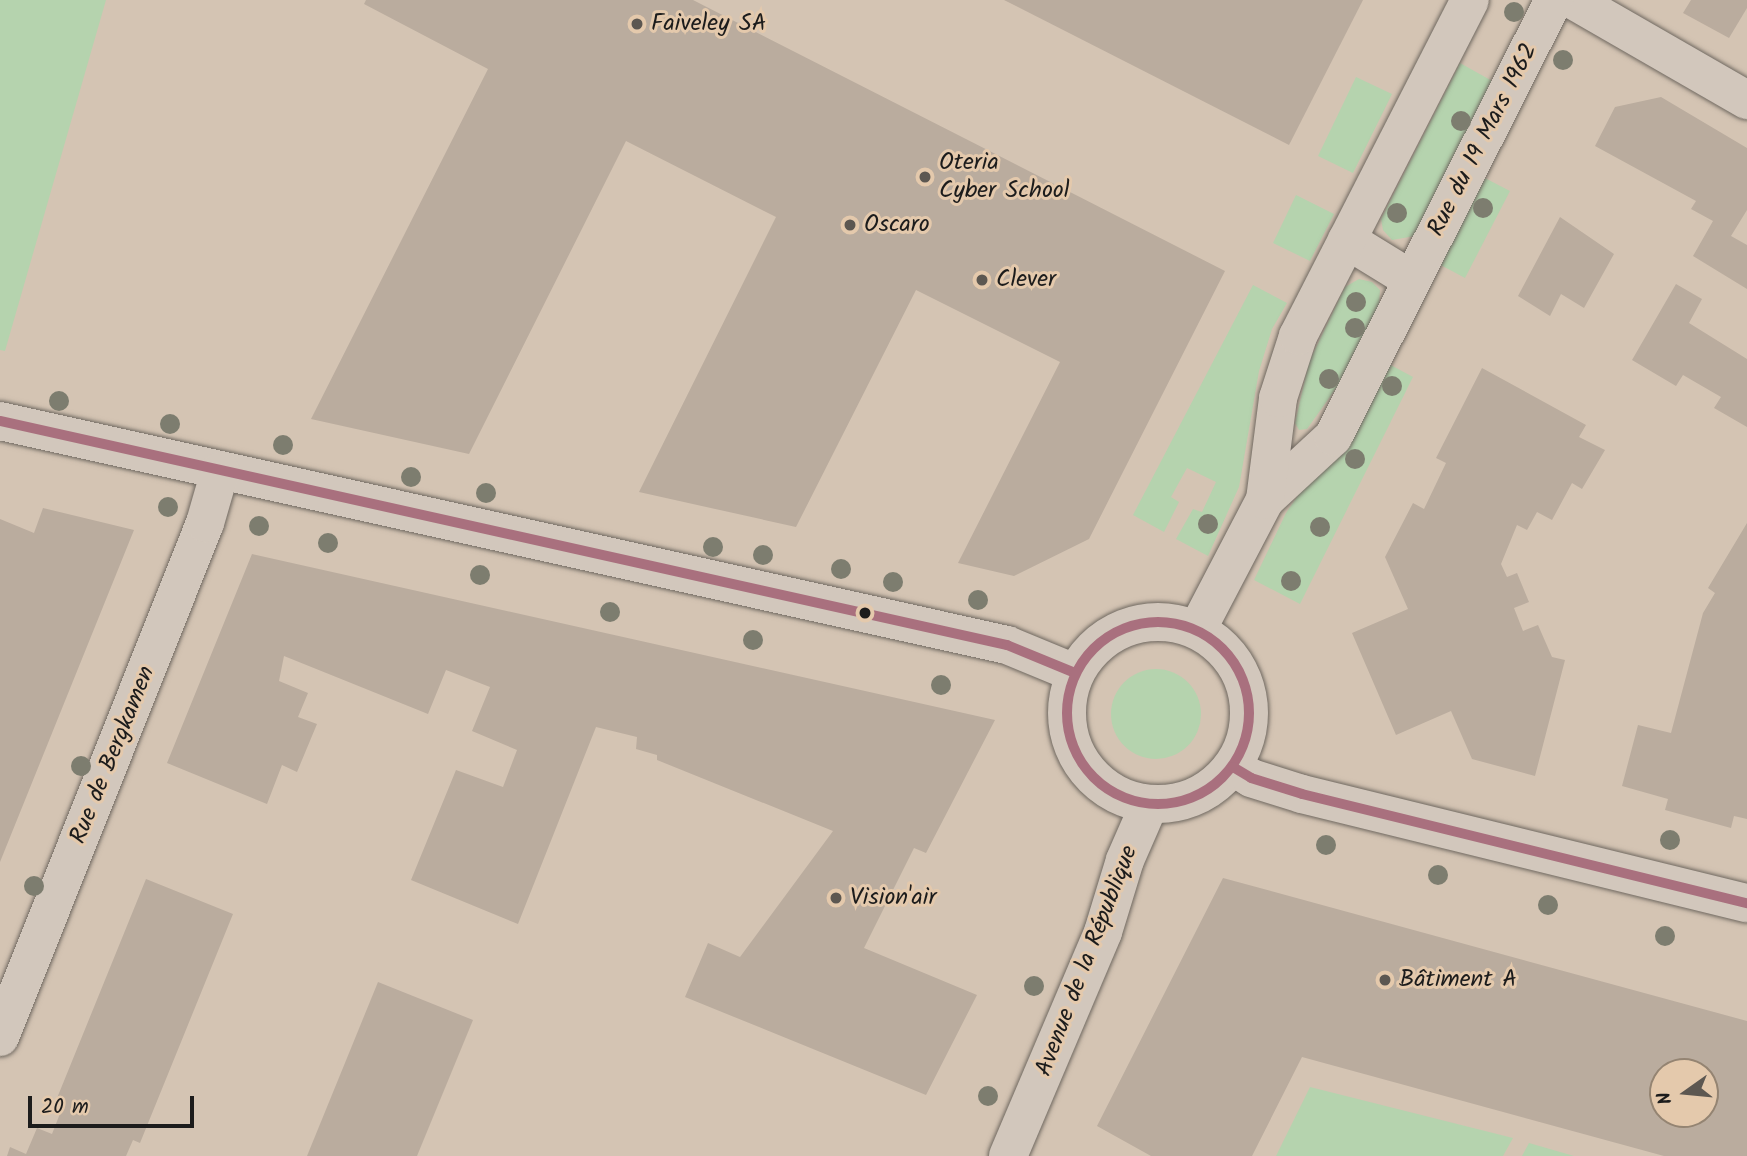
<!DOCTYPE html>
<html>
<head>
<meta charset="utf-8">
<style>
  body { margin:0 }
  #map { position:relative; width:1747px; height:1156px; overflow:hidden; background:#d4c4b3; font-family:Kalam,sans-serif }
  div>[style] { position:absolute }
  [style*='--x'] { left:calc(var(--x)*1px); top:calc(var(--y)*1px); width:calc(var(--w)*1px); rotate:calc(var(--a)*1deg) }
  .green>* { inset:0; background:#b5d3ae }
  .round { border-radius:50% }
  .building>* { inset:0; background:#baac9e }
  .roads { filter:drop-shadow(0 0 2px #6f6860) drop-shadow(0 0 2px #6f6860) }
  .minor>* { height:38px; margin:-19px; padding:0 19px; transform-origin:19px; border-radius:19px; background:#d2c7bc }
  .minor>.ring { margin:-19px; padding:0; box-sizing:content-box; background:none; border:38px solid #d2c7bc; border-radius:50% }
  .bus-1>* { height:10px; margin:-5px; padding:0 5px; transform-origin:5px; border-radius:5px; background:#a9707e }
  .bus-1>.ring { margin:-5px; padding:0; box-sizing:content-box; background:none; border:10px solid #a9707e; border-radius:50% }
  .trees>* { width:20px; height:20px; margin:-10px; border-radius:50%; background:#7d7d6f }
  .dots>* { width:19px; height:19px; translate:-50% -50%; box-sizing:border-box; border:4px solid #e4c9ac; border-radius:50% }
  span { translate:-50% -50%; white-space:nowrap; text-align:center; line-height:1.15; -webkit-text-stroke:6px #e4c9ac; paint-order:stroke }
  .poi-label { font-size:24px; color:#1c1c1c }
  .left { translate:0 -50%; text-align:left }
  .street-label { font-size:24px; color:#1c1c1c }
  .north { position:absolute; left:1649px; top:1058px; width:70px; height:70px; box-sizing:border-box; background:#e4c9ac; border:2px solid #948472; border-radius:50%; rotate:255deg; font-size:19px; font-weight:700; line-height:28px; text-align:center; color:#1c1c1c }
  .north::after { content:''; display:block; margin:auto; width:24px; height:32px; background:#5c5751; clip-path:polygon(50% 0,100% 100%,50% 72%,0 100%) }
  .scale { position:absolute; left:28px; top:1096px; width:166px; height:32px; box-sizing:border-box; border:4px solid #1c1c1c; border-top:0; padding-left:9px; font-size:21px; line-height:24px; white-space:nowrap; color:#1c1c1c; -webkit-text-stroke:5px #e4c9ac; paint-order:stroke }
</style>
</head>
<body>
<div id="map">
  <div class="green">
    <div style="clip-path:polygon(0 0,106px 0,5px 351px,0 350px)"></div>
    <div style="clip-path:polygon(1460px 63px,1494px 82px,1415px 236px,1392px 240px,1383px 230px,1381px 219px)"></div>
    <div style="clip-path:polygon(1356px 77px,1392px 94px,1353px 173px,1318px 156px)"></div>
    <div style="clip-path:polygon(1481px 176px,1510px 191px,1465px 278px,1437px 263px)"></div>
    <div style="clip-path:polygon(1296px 195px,1334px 214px,1310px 261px,1273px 243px)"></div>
    <div style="clip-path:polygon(1359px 279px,1372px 282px,1380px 290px,1379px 306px,1342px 380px,1307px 429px,1299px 430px,1295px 423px,1309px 362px,1345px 287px)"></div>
    <div style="clip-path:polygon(1253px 285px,1287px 303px,1272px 329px,1259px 371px,1239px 487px,1208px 556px,1176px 539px,1193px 509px,1202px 512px,1216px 482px,1187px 468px,1171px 497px,1179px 502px,1164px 532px,1133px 515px)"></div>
    <div style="clip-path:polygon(1387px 363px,1413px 377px,1300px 604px,1254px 580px,1286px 513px)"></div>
    <div class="round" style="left:1111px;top:669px;width:90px;height:90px"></div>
    <div style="clip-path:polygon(1310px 1087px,1513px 1138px,1503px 1156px,1276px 1156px)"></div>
    <div style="clip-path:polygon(1529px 1143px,1574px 1156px,1522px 1156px)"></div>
  </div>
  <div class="building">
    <div style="clip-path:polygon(366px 0,693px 0,1225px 271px,1089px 539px,1014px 576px,958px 563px,1060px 362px,916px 290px,796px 527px,639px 492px,776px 217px,626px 141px,469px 454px,311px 419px,488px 69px,364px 4px)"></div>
    <div style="clip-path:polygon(1004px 0,1363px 0,1289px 145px)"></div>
    <div style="clip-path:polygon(1691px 0,1747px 0,1747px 8px,1729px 38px,1683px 13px)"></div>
    <div style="clip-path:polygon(1661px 97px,1747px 148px,1747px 210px,1731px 236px,1747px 245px,1747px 289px,1693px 256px,1713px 221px,1691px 209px,1696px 201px,1595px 146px,1615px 107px)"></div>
    <div style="clip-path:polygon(1560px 217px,1614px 254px,1584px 308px,1561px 294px,1550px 316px,1518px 296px)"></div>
    <div style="clip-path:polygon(1676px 284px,1702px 299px,1689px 323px,1747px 359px,1747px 427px,1714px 408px,1721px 397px,1683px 375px,1676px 386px,1632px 360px)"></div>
    <div style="clip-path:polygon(1482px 368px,1586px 425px,1579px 437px,1605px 450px,1582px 489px,1572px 483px,1552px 520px,1537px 512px,1527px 530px,1517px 525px,1501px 564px,1507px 577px,1517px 573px,1529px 602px,1514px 608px,1523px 631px,1538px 625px,1552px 657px,1565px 660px,1535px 776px,1472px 759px,1451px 711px,1396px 735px,1352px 633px,1408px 609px,1385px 557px,1413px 503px,1424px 509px,1446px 463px,1436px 458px)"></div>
    <div style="clip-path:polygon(43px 508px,134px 530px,0 862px,0 519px,34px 533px)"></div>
    <div style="clip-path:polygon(1747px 523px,1747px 819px,1734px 816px,1731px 828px,1665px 810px,1668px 799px,1622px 786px,1638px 725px,1671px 733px,1703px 613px,1715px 593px,1708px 588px)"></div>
    <div style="clip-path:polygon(252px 554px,995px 720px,926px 853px,914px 848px,864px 948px,977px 995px,926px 1095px,685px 997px,708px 943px,740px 957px,833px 831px,657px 760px,657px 755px,636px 749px,637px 737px,596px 727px,518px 924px,411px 880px,456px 770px,503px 787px,517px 750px,472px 731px,490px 687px,446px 670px,428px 714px,284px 656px,279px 681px,308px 693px,298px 717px,317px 724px,297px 772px,282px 765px,267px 804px,167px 763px)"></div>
    <div style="clip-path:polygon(evenodd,1223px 878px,1747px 1021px,1747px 1156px,1664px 1156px,1302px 1057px,1252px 1156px,1151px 1156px,1097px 1126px,1223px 878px,1663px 1072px,1705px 1072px,1705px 1114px,1663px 1114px,1663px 1072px)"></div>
    <div style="clip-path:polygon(146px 879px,233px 914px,140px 1143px,133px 1140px,126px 1156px,7px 1156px,10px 1147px,26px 1154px,37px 1128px,52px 1134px,61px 1111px,53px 1108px)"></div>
    <div style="clip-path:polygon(378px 982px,473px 1020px,417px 1156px,307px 1156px)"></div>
  </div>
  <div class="roads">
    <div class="minor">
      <div style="--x:1573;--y:0;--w:201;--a:29.9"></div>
      <div style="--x:1347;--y:240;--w:76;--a:31.6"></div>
      <div style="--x:0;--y:421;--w:1032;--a:12.54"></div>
      <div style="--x:1007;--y:645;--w:74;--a:22.4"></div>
      <div style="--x:1265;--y:500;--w:93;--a:-42.8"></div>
      <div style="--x:1333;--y:437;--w:490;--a:-63.2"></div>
      <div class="ring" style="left:1067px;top:622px;width:144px;height:144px"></div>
      <div style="--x:1198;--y:628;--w:144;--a:-62.4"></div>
      <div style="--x:1265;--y:500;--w:103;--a:-82.7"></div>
      <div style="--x:1278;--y:398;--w:65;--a:-72.1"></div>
      <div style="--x:1298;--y:336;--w:377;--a:-62.9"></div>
      <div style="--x:1233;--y:767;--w:21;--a:31"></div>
      <div style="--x:1251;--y:778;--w:53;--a:17.4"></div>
      <div style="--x:1302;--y:794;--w:458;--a:13.8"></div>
      <div style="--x:0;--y:1037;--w:553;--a:-68.26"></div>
      <div style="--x:205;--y:523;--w:54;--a:-73.9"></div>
      <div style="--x:1008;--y:1156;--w:243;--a:-67"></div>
      <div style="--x:1103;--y:932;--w:75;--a:-73"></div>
      <div style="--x:1125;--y:860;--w:60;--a:-66.4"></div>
    </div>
  </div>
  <div class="bus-1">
    <div style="--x:0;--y:421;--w:1032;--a:12.54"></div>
    <div style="--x:1007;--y:645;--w:74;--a:22.4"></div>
    <div class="ring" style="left:1067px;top:622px;width:172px;height:172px"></div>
    <div style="--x:1233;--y:767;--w:21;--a:31"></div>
    <div style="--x:1251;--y:778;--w:53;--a:17.4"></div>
    <div style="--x:1302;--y:794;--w:458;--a:13.8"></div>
  </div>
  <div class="trees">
    <div style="left:1514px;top:12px"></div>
    <div style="left:1563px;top:60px"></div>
    <div style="left:1461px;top:121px"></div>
    <div style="left:1483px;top:208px"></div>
    <div style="left:1397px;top:213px"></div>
    <div style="left:1356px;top:302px"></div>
    <div style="left:1355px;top:328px"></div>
    <div style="left:1329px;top:379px"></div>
    <div style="left:1392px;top:386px"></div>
    <div style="left:59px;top:401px"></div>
    <div style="left:170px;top:424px"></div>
    <div style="left:283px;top:445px"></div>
    <div style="left:1355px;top:459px"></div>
    <div style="left:411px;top:477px"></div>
    <div style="left:486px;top:493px"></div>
    <div style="left:168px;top:507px"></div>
    <div style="left:1208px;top:524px"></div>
    <div style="left:259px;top:526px"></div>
    <div style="left:1320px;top:527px"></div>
    <div style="left:328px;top:543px"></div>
    <div style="left:713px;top:547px"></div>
    <div style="left:763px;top:555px"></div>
    <div style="left:841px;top:569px"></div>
    <div style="left:480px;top:575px"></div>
    <div style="left:1291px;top:581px"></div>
    <div style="left:893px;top:582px"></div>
    <div style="left:978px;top:600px"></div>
    <div style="left:610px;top:612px"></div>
    <div style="left:753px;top:640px"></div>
    <div style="left:941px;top:685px"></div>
    <div style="left:81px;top:766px"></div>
    <div style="left:1670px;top:840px"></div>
    <div style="left:1326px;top:845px"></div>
    <div style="left:1438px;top:875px"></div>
    <div style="left:34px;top:886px"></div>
    <div style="left:1548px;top:905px"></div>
    <div style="left:1665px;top:936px"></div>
    <div style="left:1034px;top:986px"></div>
    <div style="left:988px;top:1096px"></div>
  </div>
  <div class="dots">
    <div style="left:637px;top:24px;background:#5c5751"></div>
    <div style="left:925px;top:177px;background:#5c5751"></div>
    <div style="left:850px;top:225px;background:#5c5751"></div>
    <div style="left:982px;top:280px;background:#5c5751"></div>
    <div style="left:865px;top:613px;background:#1c1c1c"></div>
    <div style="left:836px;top:898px;background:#5c5751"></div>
    <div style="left:1385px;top:980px;background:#5c5751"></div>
  </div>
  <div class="poi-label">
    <span class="left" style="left:651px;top:24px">Faiveley SA</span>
    <span class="left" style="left:939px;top:177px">Oteria<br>Cyber School</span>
    <span class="left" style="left:864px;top:225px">Oscaro</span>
    <span class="left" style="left:996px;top:280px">Clever</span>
    <span class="left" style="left:850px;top:898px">Vision'air</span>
    <span class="left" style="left:1399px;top:980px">Bâtiment A</span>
  </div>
  <div class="street-label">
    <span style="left:1483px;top:140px;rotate:-63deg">Rue du 19 Mars 1962</span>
    <span style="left:113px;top:755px;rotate:-68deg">Rue de Bergkamen</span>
    <span style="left:1087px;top:961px;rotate:-69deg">Avenue de la République</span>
  </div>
  <div class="north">N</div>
  <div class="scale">20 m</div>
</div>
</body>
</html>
